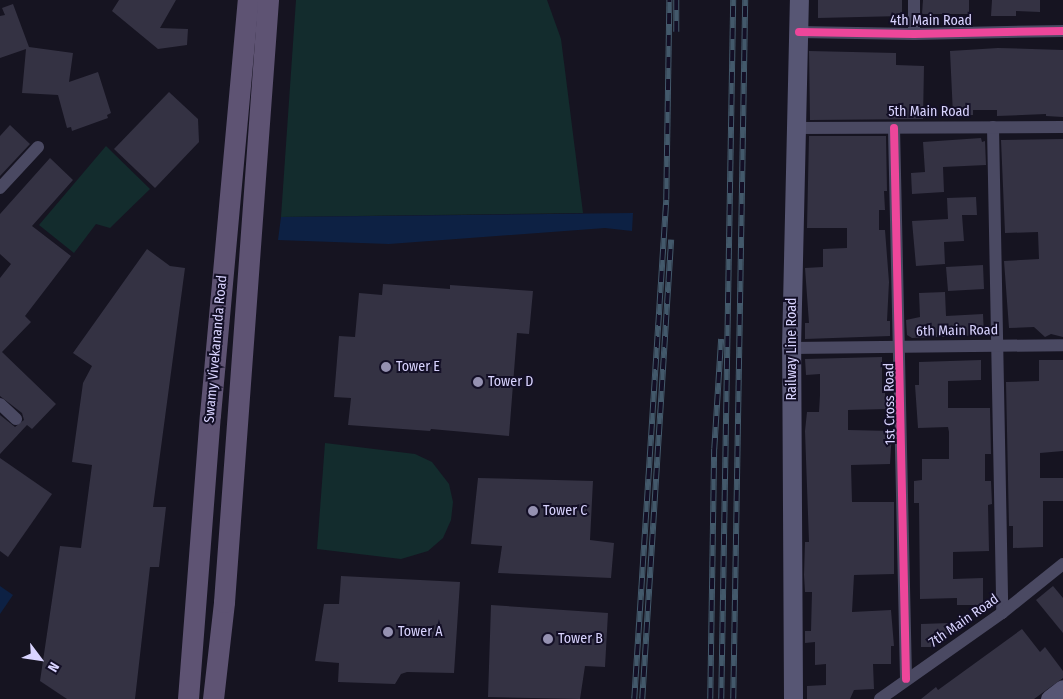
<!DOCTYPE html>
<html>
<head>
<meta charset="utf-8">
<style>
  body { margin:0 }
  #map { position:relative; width:1063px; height:699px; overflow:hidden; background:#161421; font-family:"Fira Sans Condensed",sans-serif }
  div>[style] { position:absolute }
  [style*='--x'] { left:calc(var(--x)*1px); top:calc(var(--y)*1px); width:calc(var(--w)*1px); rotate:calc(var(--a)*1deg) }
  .green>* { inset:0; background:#132c2d }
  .water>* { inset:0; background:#0d2144 }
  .building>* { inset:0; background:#343243 }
  .street>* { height:12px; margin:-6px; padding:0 6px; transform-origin:6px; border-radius:6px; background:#4a4962 }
  .secondary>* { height:19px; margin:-9.5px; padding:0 9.5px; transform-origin:9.5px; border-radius:9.5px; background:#575674 }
  .primary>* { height:21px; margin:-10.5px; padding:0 10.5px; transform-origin:10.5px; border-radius:10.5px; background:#5e5373 }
  .rail>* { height:5.5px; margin-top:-2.75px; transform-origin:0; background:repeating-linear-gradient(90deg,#130f26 0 11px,#43596b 0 22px); box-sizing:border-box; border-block:1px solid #43596b }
  .cycleway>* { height:8px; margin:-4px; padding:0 4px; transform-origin:4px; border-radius:4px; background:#ed469a }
  .dots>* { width:14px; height:14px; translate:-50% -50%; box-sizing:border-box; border:2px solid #130f26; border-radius:50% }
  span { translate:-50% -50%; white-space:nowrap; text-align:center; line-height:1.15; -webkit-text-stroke:4px #130f26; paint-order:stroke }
  .street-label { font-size:14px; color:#d9d4ff }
  .poi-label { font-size:14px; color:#d9d4ff }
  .left { translate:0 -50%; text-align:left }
  .north { position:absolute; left:15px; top:634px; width:50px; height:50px; -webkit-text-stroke:4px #130f26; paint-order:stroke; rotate:121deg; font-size:14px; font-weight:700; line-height:20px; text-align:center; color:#d9d4ff }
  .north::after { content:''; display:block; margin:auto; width:18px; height:22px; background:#d9d4ff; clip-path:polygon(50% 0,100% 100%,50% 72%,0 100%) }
</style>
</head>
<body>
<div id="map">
  <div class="green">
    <div style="clip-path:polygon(296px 0,547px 0,561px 39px,583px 213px,281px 217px)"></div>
    <div style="clip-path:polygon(106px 146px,150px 189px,110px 228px,96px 224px,74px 253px,39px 225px)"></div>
    <div style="clip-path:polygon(325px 443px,415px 454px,432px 462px,449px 484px,453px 502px,451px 520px,443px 538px,428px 551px,401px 559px,317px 549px)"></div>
  </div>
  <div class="water">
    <div style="clip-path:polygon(633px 213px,632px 231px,605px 228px,389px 244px,278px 240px,281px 217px)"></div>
    <div style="clip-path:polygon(0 586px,13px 595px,0 614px)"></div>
  </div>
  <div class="building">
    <div style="clip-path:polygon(119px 0,176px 0,160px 28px,188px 29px,187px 45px,158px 49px,112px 11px)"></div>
    <div style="clip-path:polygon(818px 0,902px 0,902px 16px,818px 18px)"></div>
    <div style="clip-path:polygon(923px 0,969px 0,969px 14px,922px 14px)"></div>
    <div style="clip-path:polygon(992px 0,1040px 0,1040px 12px,1016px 11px,1016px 16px,991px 16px)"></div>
    <div style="clip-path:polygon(13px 4px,29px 47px,73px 53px,69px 82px,98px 72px,111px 113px,107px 115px,108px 118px,72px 131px,71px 127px,67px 128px,58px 95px,22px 93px,26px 49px,0 58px,0 16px,5px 15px,2px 8px)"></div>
    <div style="clip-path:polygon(998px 48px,1063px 50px,1063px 117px,1046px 116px,1046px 114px,997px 116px,997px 110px,973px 110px,973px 115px,953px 115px,950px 51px)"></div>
    <div style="clip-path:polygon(809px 51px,896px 53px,896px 65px,924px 66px,923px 119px,810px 120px)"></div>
    <div style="clip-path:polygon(169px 92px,198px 119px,199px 142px,155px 188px,114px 149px)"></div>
    <div style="clip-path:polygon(10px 125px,30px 144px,0 176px,0 136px)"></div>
    <div style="clip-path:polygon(809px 136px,886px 136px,887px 191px,884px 191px,885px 210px,879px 210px,879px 230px,885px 230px,889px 282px,887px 321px,890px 321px,890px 336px,805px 339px,805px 323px,809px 323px,805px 268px,823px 267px,823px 249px,847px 248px,847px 228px,807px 228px)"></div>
    <div style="clip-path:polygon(981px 138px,982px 142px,985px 141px,986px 165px,943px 167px,944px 192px,912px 194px,911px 173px,925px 172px,923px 142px)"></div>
    <div style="clip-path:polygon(1063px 139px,1063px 337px,1051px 334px,1045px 337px,1034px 327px,1009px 328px,1004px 261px,1039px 259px,1038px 232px,1005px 233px,1001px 140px)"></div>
    <div style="clip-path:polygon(50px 158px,73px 180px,32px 226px,71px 256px,25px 316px,31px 322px,2px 352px,56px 404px,32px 429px,27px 425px,0 454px,0 415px,15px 427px,24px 420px,22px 413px,0 396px,0 278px,11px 264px,0 254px,0 214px)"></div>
    <div style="clip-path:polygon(976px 197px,977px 215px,962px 215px,964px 241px,944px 242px,945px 264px,916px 266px,912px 221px,948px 219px,947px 198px)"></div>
    <div style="clip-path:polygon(147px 249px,170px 266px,185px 268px,153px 507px,166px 507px,159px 567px,150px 567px,135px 699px,67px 699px,40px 681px,60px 546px,81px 548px,92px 465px,72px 462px,83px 383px,92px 366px,73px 353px)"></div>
    <div style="clip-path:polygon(983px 265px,984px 289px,948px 291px,946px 267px)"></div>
    <div style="clip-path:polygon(383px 284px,450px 289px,450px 285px,533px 291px,529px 334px,517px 333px,509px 436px,431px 429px,430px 431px,348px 425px,351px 398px,334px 397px,339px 336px,355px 337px,359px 293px,382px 295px)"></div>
    <div style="clip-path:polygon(945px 292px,946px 316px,983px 314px,984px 335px,912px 338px,907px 335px,906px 320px,920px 317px,919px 293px)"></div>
    <div style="clip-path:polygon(882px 357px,882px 393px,885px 393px,886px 409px,848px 410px,848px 430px,892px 431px,890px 464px,851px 465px,852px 502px,894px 502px,894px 574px,854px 575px,852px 612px,891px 610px,894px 646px,891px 646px,891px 664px,873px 664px,874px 689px,854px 690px,850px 699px,807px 699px,807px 686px,826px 685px,826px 664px,815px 665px,815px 642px,805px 643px,805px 631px,811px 631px,812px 592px,805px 592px,804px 575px,805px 542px,809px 542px,805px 431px,807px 412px,819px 412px,820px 395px,820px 374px,806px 375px,805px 359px)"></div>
    <div style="clip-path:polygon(981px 360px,981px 380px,948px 381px,948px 408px,990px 408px,991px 454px,985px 454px,985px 481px,991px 481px,992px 504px,988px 505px,989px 551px,953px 552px,953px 579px,983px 578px,983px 605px,957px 605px,957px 598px,920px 599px,919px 503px,914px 503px,914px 481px,922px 480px,922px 459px,949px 459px,949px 432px,948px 427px,918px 428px,915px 385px,919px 385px,919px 362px)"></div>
    <div style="clip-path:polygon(1039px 360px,1063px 360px,1063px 451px,1040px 453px,1040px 478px,1063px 478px,1063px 501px,1043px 501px,1043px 547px,1013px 548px,1013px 526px,1009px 526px,1006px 382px,1039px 381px)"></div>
    <div style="clip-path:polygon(0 458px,52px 494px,8px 557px,0 551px)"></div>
    <div style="clip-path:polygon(478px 478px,593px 481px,590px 540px,614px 543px,611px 578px,498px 573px,502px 546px,471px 544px)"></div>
    <div style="clip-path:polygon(341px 576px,460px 582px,454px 673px,407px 672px,401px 674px,395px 684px,338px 682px,339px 663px,315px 661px,324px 604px,339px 604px)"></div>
    <div style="clip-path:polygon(1053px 586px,1063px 598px,1063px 633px,1036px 600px)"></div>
    <div style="clip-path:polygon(491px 605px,608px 613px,605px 667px,585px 666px,580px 699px,488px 697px)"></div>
    <div style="clip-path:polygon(950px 623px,950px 634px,936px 636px,931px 647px,921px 647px,921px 624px)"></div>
    <div style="clip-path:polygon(1022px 629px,1040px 652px,1045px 647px,1063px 671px,1063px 678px,1034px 699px,921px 699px,936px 687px,938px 690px)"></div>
  </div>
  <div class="street">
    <div style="--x:799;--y:32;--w:115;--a:1"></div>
    <div style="--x:914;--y:34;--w:149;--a:-1.2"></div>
    <div style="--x:914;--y:34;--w:34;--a:-90"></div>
    <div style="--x:993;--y:127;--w:486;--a:88.9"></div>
    <div style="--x:796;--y:128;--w:267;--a:-0.2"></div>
    <div style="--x:894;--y:128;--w:551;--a:88.75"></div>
    <div style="--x:0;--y:188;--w:56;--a:-47.2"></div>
    <div style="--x:791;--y:348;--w:272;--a:-0.6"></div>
    <div style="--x:0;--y:404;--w:22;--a:43"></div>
    <div style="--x:880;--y:699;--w:149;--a:-35.2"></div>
    <div style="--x:1002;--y:613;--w:78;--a:-38.8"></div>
  </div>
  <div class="secondary">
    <div style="--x:793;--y:699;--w:351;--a:-90.3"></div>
    <div style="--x:791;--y:348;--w:348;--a:-88.7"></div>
    <div style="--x:1050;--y:699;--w:16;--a:-38"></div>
  </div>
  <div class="primary">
    <div style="--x:188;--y:699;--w:285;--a:-85.6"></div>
    <div style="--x:210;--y:415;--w:417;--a:-84.8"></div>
    <div style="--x:213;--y:699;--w:98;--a:-83.5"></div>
    <div style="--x:224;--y:602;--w:604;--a:-85.82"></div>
  </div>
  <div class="rail">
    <div style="--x:676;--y:32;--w:32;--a:-90"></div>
    <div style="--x:634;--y:699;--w:500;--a:-86.33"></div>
    <div style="--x:666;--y:200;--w:200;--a:-89.1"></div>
    <div style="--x:642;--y:699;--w:460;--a:-86.4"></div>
    <div style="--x:710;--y:699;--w:250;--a:-89.1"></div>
    <div style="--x:714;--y:449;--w:110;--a:-86.4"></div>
    <div style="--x:721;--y:699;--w:699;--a:-89.02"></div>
    <div style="--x:733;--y:699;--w:699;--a:-89.02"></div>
  </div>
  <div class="cycleway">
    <div style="--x:799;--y:32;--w:115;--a:1"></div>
    <div style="--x:914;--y:34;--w:149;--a:-1.2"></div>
    <div style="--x:894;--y:128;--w:551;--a:88.75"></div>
  </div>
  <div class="dots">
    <div style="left:386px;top:367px;background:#9591b1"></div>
    <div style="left:478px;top:382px;background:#9591b1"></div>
    <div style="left:533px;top:511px;background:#9591b1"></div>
    <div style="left:388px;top:632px;background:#9591b1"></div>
    <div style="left:548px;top:639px;background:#9591b1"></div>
  </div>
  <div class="street-label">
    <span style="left:931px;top:21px">4th Main Road</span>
    <span style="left:929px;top:112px">5th Main Road</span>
    <span style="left:957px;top:331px;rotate:-1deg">6th Main Road</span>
    <span style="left:216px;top:349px;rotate:-85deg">Swamy Vivekananda Road</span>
    <span style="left:792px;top:349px;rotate:-90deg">Railway Line Road</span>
    <span style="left:890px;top:404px;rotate:-91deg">1st Cross Road</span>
    <span style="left:964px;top:621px;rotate:-35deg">7th Main Road</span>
  </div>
  <div class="poi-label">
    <span class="left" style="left:396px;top:367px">Tower E</span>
    <span class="left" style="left:488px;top:382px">Tower D</span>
    <span class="left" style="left:543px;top:511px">Tower C</span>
    <span class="left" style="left:398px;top:632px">Tower A</span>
    <span class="left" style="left:558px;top:639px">Tower B</span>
  </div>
  <div class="north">N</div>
</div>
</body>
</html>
